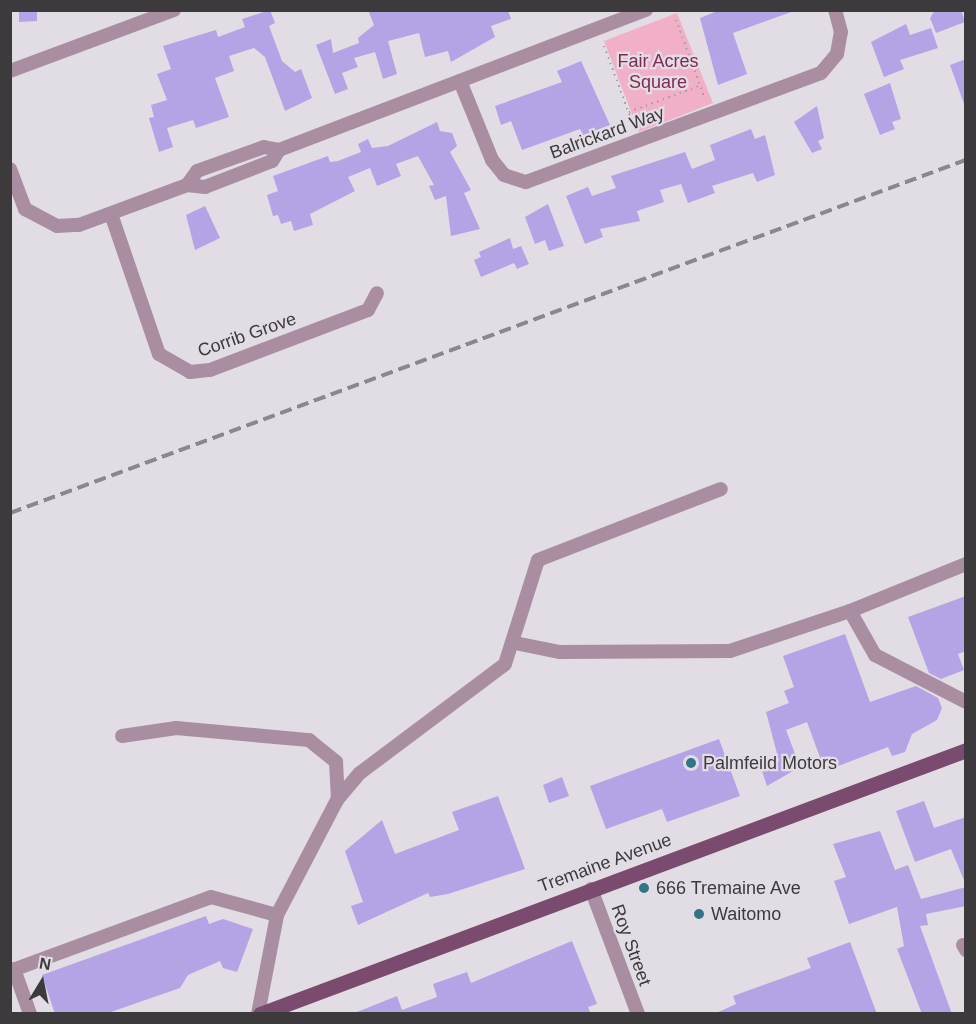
<!DOCTYPE html>
<html>
<head>
<meta charset="utf-8">
<style>
  body { margin:0 }
  #map { position:relative; width:976px; height:1024px; overflow:hidden; background:#e2dce4; font-family:Arial,sans-serif }
  div>[style] { position:absolute }
  [style*='--x'] { left:calc(var(--x)*1px); top:calc(var(--y)*1px); width:calc(var(--w)*1px); rotate:calc(var(--a)*1deg) }
  .green>* { inset:0; background:#f1b0c7 }
  .building>* { inset:0; background:#b4a4e6 }
  .path>* { height:2px; margin-top:-1px; transform-origin:0; background:repeating-linear-gradient(90deg,#a49fa5 0 1.5px,transparent 0 6px) }
  .minor>* { height:14px; margin:-7px; padding:0 7px; transform-origin:7px; border-radius:7px; background:#a98ea2 }
  .major>* { height:15px; margin:-7.5px; padding:0 7.5px; transform-origin:7.5px; border-radius:7.5px; background:#7a4b6f }
  .rail>* { height:4px; margin-top:-2px; transform-origin:0; background:repeating-linear-gradient(90deg,#8b878d 0 12px,transparent 0 18px) }
  .dots>* { width:16px; height:16px; translate:-50% -50%; box-sizing:border-box; border:3px solid #e2dce4; border-radius:50% }
  span { translate:-50% -50%; white-space:nowrap; text-align:center; line-height:1.15; -webkit-text-stroke:4.5px #e2dce4; paint-order:stroke }
  .park-label { font-size:18px; color:#812a50 }
  .street-label { font-size:18px; color:#3c3a3d }
  .poi-label { font-size:18px; color:#3c3a3d }
  .left { translate:0 -50%; text-align:left }
  .frame { position:absolute; inset:0; border:12px solid #3c3a3d; pointer-events:none }
  .north { position:absolute; left:12px; top:952px; width:60px; height:60px; -webkit-text-stroke:4px #e2dce4; paint-order:stroke; rotate:10deg; font-size:16px; font-weight:700; line-height:24px; text-align:center; color:#3c3a3d }
  .north::after { content:''; display:block; margin:auto; width:21px; height:27px; background:#3c3a3d; clip-path:polygon(50% 0,100% 100%,50% 72%,0 100%) }
</style>
</head>
<body>
<div id="map">
  <div class="green">
    <div style="clip-path:polygon(677px 13px,713px 103px,639px 132px,604px 41px)"></div>
  </div>
  <div class="building">
    <div style="clip-path:polygon(19px 10px,37px 10px,37px 21px,19px 22px)"></div>
    <div style="clip-path:polygon(270px 10px,275px 23px,269px 26px,282px 61px,295px 72px,301px 69px,312px 98px,285px 111px,265px 57px,254px 48px,229px 56px,234px 71px,215px 78px,229px 117px,196px 128px,193px 120px,167px 128px,173px 147px,159px 152px,149px 118px,154px 117px,151px 105px,167px 100px,157px 74px,171px 69px,163px 46px,216px 30px,218px 37px,245px 27px,242px 19px)"></div>
    <div style="clip-path:polygon(368px 10px,508px 10px,511px 19px,491px 26px,495px 37px,451px 62px,448px 51px,425px 57px,419px 33px,388px 41px,397px 74px,383px 79px,375px 52px,354px 58px,358px 67px,342px 73px,348px 89px,335px 94px,316px 45px,331px 39px,333px 53px,359px 43px,358px 38px,374px 25px)"></div>
    <div style="clip-path:polygon(720px 10px,794px 10px,794px 11px,733px 33px,747px 74px,718px 85px,700px 18px)"></div>
    <div style="clip-path:polygon(935px 10px,961px 10px,965px 22px,936px 33px,930px 18px)"></div>
    <div style="clip-path:polygon(906px 24px,910px 35px,931px 28px,938px 48px,900px 60px,904px 69px,884px 77px,871px 42px)"></div>
    <div style="clip-path:polygon(966px 59px,966px 104px,964px 104px,950px 65px)"></div>
    <div style="clip-path:polygon(581px 61px,610px 125px,583px 135px,580px 129px,522px 150px,511px 121px,501px 125px,495px 106px,562px 82px,557px 71px)"></div>
    <div style="clip-path:polygon(890px 83px,901px 119px,892px 122px,895px 129px,880px 135px,864px 94px)"></div>
    <div style="clip-path:polygon(817px 106px,824px 138px,818px 141px,822px 149px,812px 153px,794px 122px)"></div>
    <div style="clip-path:polygon(437px 122px,440px 131px,452px 133px,457px 146px,450px 152px,471px 190px,464px 193px,480px 229px,451px 236px,446px 196px,435px 200px,429px 186px,434px 185px,418px 156px,396px 164px,401px 176px,377px 186px,370px 168px,348px 177px,355px 191px,310px 214px,313px 225px,294px 231px,291px 221px,281px 224px,278px 215px,273px 216px,267px 195px,278px 191px,273px 176px,328px 156px,330px 162px,338px 161px,361px 152px,358px 144px,368px 139px,372px 148px,388px 146px)"></div>
    <div style="clip-path:polygon(751px 129px,755px 139px,765px 135px,775px 175px,757px 182px,753px 173px,712px 186px,715px 193px,688px 203px,681px 184px,660px 190px,664px 202px,637px 211px,640px 221px,600px 229px,603px 237px,585px 244px,566px 196px,588px 187px,592px 196px,616px 188px,611px 176px,685px 152px,692px 169px,715px 160px,710px 145px)"></div>
    <div style="clip-path:polygon(548px 204px,564px 246px,549px 251px,545px 240px,535px 244px,525px 217px)"></div>
    <div style="clip-path:polygon(205px 206px,220px 238px,195px 250px,186px 215px)"></div>
    <div style="clip-path:polygon(510px 238px,513px 249px,521px 246px,529px 264px,517px 269px,514px 263px,481px 277px,474px 260px,481px 257px,479px 252px)"></div>
    <div style="clip-path:polygon(966px 596px,966px 651px,958px 654px,964px 670px,941px 679px,929px 673px,908px 617px)"></div>
    <div style="clip-path:polygon(845px 634px,870px 702px,916px 686px,938px 698px,942px 708px,937px 720px,912px 734px,905px 752px,892px 756px,888px 747px,825px 771px,807px 722px,786px 730px,800px 767px,767px 786px,761px 768px,779px 761px,766px 712px,789px 703px,784px 691px,794px 687px,783px 656px)"></div>
    <div style="clip-path:polygon(719px 739px,740px 796px,667px 822px,662px 809px,606px 829px,590px 786px)"></div>
    <div style="clip-path:polygon(562px 777px,569px 796px,549px 803px,543px 785px)"></div>
    <div style="clip-path:polygon(498px 796px,525px 869px,448px 894px,430px 897px,428px 893px,358px 925px,351px 906px,363px 902px,345px 851px,382px 820px,395px 854px,459px 830px,452px 812px)"></div>
    <div style="clip-path:polygon(924px 801px,934px 828px,966px 817px,966px 885px,951px 849px,915px 862px,896px 811px)"></div>
    <div style="clip-path:polygon(880px 831px,895px 870px,908px 865px,921px 899px,966px 887px,966px 906px,926px 914px,928px 925px,920px 926px,952px 1014px,922px 1014px,897px 949px,904px 946px,897px 907px,849px 924px,834px 881px,846px 877px,833px 844px)"></div>
    <div style="clip-path:polygon(206px 916px,209px 924px,223px 919px,253px 929px,237px 972px,223px 968px,220px 961px,188px 975px,180px 988px,105px 1014px,55px 1014px,42px 975px)"></div>
    <div style="clip-path:polygon(572px 941px,597px 1004px,588px 1007px,591px 1014px,352px 1014px,397px 996px,402px 1010px,437px 997px,433px 984px,467px 972px,471px 983px)"></div>
    <div style="clip-path:polygon(850px 942px,877px 1014px,714px 1014px,736px 1004px,733px 996px,811px 968px,807px 958px)"></div>
  </div>
  <div class="path">
    <div style="--x:676;--y:20;--w:84;--a:69.8"></div>
    <div style="--x:604;--y:46;--w:83;--a:69.6"></div>
    <div style="--x:629;--y:112;--w:75;--a:-20.4"></div>
  </div>
  <div class="minor">
    <div style="--x:10;--y:71;--w:175;--a:-20.4"></div>
    <div style="--x:460;--y:81;--w:85;--a:67.9"></div>
    <div style="--x:492;--y:160;--w:19;--a:51"></div>
    <div style="--x:504;--y:175;--w:23;--a:18"></div>
    <div style="--x:526;--y:182;--w:314;--a:-20.3"></div>
    <div style="--x:821;--y:73;--w:25;--a:-50"></div>
    <div style="--x:837;--y:54;--w:22;--a:-80"></div>
    <div style="--x:841;--y:32;--w:23;--a:-105"></div>
    <div style="--x:279;--y:150;--w:13;--a:122"></div>
    <div style="--x:272;--y:161;--w:72;--a:158.8"></div>
    <div style="--x:205;--y:187;--w:18;--a:-174"></div>
    <div style="--x:187;--y:185;--w:17;--a:-54"></div>
    <div style="--x:197;--y:171;--w:71;--a:-19.7"></div>
    <div style="--x:264;--y:147;--w:15;--a:11"></div>
    <div style="--x:279;--y:150;--w:393;--a:-20.9"></div>
    <div style="--x:10;--y:169;--w:43;--a:69.4"></div>
    <div style="--x:25;--y:209;--w:36;--a:28"></div>
    <div style="--x:57;--y:226;--w:22;--a:-3"></div>
    <div style="--x:79;--y:225;--w:115;--a:-20.3"></div>
    <div style="--x:111;--y:214;--w:148;--a:71.1"></div>
    <div style="--x:159;--y:354;--w:36;--a:30"></div>
    <div style="--x:190;--y:372;--w:20;--a:-6"></div>
    <div style="--x:210;--y:370;--w:169;--a:-20.8"></div>
    <div style="--x:368;--y:310;--w:19;--a:-62"></div>
    <div style="--x:966;--y:564;--w:125;--a:157.9"></div>
    <div style="--x:850;--y:611;--w:51;--a:60.4"></div>
    <div style="--x:875;--y:655;--w:102;--a:27.3"></div>
    <div style="--x:515;--y:643;--w:46;--a:11.3"></div>
    <div style="--x:560;--y:652;--w:170;--a:-0.3"></div>
    <div style="--x:730;--y:651;--w:126;--a:-18.4"></div>
    <div style="--x:122;--y:736;--w:55;--a:-8.4"></div>
    <div style="--x:176;--y:728;--w:134;--a:5.2"></div>
    <div style="--x:309;--y:740;--w:35;--a:39"></div>
    <div style="--x:336;--y:762;--w:33;--a:87"></div>
    <div style="--x:591;--y:889;--w:134;--a:69.4"></div>
    <div style="--x:963;--y:945;--w:6;--a:59"></div>
    <div style="--x:14;--y:969;--w:48;--a:70.4"></div>
    <div style="--x:10;--y:971;--w:214;--a:-20.2"></div>
    <div style="--x:211;--y:897;--w:68;--a:15.3"></div>
    <div style="--x:258;--y:1014;--w:101;--a:-79.1"></div>
    <div style="--x:277;--y:915;--w:130;--a:-62.4"></div>
    <div style="--x:337;--y:800;--w:35;--a:-50"></div>
    <div style="--x:360;--y:773;--w:181;--a:-36.9"></div>
    <div style="--x:505;--y:664;--w:109;--a:-72.4"></div>
    <div style="--x:538;--y:560;--w:196;--a:-21.2"></div>
  </div>
  <div class="major">
    <div style="--x:260;--y:1014;--w:754;--a:-20.5"></div>
  </div>
  <div class="rail">
    <div style="--x:10;--y:513;--w:1019;--a:-20.27"></div>
  </div>
  <div class="dots">
    <div style="left:691px;top:763px;background:#317684"></div>
    <div style="left:644px;top:888px;background:#317684"></div>
    <div style="left:699px;top:914px;background:#317684"></div>
  </div>
  <div class="park-label">
    <span style="left:658px;top:72px">Fair Acres<br>Square</span>
  </div>
  <div class="street-label">
    <span style="left:607px;top:133px;rotate:-20deg">Balrickard Way</span>
    <span style="left:247px;top:335px;rotate:-19deg">Corrib Grove</span>
    <span style="left:605px;top:863px;rotate:-20deg">Tremaine Avenue</span>
    <span style="left:631px;top:945px;rotate:70deg">Roy Street</span>
  </div>
  <div class="poi-label">
    <span class="left" style="left:703px;top:763px">Palmfeild Motors</span>
    <span class="left" style="left:656px;top:888px">666 Tremaine Ave</span>
    <span class="left" style="left:711px;top:914px">Waitomo</span>
  </div>
  <div class="frame"></div>
  <div class="north">N</div>
</div>
</body>
</html>
